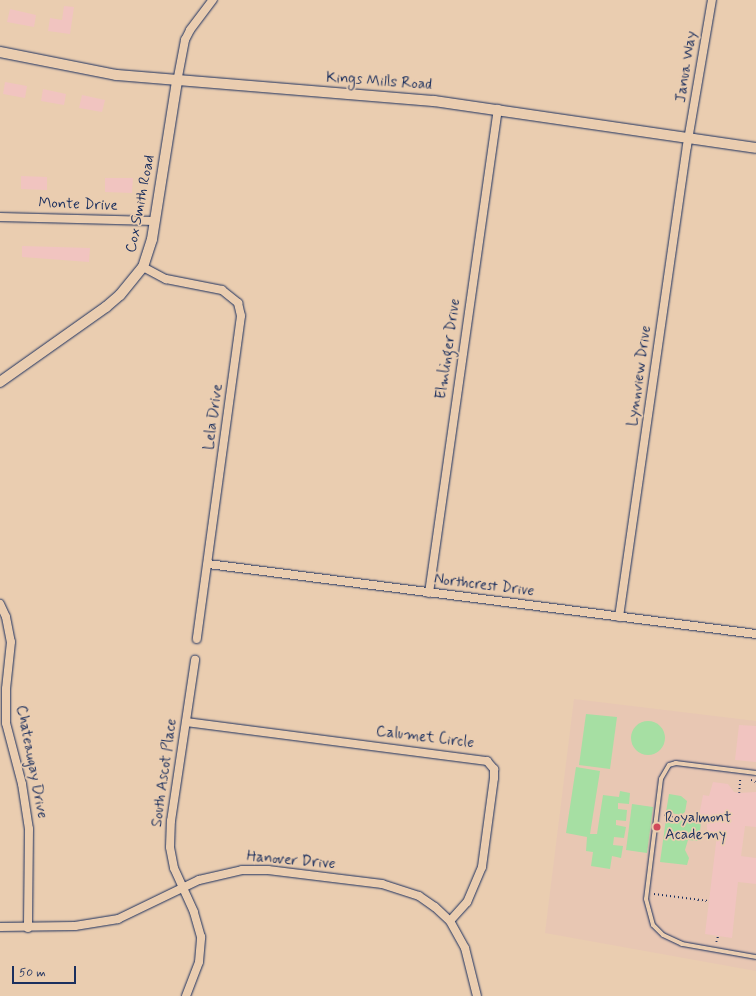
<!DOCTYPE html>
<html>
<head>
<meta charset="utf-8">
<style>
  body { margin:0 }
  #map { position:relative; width:756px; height:996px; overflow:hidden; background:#eacdb0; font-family:Mynerve,sans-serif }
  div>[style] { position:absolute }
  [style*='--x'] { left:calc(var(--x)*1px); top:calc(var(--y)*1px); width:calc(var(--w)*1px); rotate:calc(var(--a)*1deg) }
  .built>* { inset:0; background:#e8c7b3 }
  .green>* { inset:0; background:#a6dfa3 }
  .round { border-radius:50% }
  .building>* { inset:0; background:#f1c4c0 }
  .path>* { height:1.5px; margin-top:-0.75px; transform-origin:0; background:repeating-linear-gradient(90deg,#1b2f5e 0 1px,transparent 0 4px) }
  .roads { filter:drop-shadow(0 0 1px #1b2f5e) drop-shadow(0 0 1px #1b2f5e) }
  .service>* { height:4px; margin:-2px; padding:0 2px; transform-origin:2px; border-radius:2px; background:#eacdb0 }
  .minor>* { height:8px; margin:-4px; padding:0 4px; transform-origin:4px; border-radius:4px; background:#eacdb0 }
  .tertiary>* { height:10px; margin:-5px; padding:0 5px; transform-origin:5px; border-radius:5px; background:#eacdb0 }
  .dots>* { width:11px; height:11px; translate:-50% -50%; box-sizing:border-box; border:2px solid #eacdb0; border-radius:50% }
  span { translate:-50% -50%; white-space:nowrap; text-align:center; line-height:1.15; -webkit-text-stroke:3.5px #eacdb0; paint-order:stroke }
  .street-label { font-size:15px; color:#1b2f5e }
  .poi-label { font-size:15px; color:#1b2f5e }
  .left { translate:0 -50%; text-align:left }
  .scale { position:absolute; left:12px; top:966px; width:64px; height:18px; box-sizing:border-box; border:2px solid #1b2f5e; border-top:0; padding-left:5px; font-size:12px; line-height:14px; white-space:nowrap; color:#1b2f5e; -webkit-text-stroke:3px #eacdb0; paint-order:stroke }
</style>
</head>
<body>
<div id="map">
  <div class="built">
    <div style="clip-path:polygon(574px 699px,756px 721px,756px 971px,545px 933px)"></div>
  </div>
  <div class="green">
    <div style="clip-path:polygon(586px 714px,617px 717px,610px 769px,579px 765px)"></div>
    <div class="round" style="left:631px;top:721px;width:34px;height:34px"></div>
    <div style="clip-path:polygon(576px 767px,600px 771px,590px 834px,597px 834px,603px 795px,619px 797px,620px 791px,630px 793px,629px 804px,618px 803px,618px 809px,627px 810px,626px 821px,616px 820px,616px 825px,626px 827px,624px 838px,614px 837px,613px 845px,623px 846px,621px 858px,612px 856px,610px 869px,591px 866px,593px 852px,586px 851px,587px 837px,566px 833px)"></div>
    <div style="clip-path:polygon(669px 794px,681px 796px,687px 801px,685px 812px,681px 815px,666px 812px)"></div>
    <div style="clip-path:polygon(632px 804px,653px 807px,647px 853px,626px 850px)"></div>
    <div style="clip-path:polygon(666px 819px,701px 822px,699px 841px,688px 840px,685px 850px,689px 858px,687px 865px,660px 862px)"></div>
  </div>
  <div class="building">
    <div style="clip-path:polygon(64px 6px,74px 7px,70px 34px,48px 31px,50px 18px,62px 20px)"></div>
    <div style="clip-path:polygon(10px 9px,36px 15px,34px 27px,7px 22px)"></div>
    <div style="clip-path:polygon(5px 82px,27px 86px,25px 98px,3px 94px)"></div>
    <div style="clip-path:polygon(43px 89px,66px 94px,64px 105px,41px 101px)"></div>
    <div style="clip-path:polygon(82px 95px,105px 100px,102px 112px,79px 108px)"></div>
    <div style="clip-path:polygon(21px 176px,47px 177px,47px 190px,21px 189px)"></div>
    <div style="clip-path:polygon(105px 178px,133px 178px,132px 193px,105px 192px)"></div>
    <div style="clip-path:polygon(22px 246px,90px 248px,89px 262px,22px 257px)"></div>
    <div style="clip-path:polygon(739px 725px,756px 726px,756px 762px,735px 760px)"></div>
    <div style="clip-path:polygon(713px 782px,728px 784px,734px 792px,739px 793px,756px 792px,756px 827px,745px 826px,741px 856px,756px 858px,756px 884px,738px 882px,732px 938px,705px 934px,717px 835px,707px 833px,707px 819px,699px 816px,703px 795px,709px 796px)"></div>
  </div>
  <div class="path">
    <div style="--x:751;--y:780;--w:5;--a:22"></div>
    <div style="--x:739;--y:793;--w:15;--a:-86"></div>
    <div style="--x:664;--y:815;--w:42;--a:8.1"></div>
    <div style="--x:654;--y:894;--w:55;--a:7.3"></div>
    <div style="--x:716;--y:942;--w:6;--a:-72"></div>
  </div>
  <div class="roads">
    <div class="service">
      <div style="--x:756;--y:773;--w:81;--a:-172.9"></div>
      <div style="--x:676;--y:763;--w:7;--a:164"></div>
      <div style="--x:669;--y:765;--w:16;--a:120"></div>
      <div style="--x:661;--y:779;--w:121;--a:97.1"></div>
      <div style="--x:646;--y:899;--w:27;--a:75"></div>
      <div style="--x:653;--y:925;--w:14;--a:45"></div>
      <div style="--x:663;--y:935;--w:21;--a:25"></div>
      <div style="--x:682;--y:944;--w:75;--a:10"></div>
    </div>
    <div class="minor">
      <div style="--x:177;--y:82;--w:43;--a:-79.2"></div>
      <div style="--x:185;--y:40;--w:11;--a:-63"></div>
      <div style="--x:190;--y:30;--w:38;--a:-53"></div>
      <div style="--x:0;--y:217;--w:154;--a:1.5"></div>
      <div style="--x:143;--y:267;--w:26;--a:28"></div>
      <div style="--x:166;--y:279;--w:57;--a:11.1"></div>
      <div style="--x:222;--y:290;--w:21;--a:39"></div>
      <div style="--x:238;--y:303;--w:13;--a:77"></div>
      <div style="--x:241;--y:316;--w:326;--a:97.8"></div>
      <div style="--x:208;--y:564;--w:552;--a:7.28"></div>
      <div style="--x:429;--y:593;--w:489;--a:-81.9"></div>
      <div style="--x:0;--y:604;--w:14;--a:65"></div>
      <div style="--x:6;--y:617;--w:25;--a:79"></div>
      <div style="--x:11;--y:642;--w:47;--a:96.1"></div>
      <div style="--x:6;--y:689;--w:34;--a:90"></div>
      <div style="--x:6;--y:723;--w:63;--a:75.3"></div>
      <div style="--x:22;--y:784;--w:46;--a:81.2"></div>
      <div style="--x:29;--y:829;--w:99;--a:90.6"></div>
      <div style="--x:619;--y:617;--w:476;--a:-81.8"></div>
      <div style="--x:687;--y:146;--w:148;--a:-80.3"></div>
      <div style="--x:186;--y:722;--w:304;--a:7.4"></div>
      <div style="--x:487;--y:761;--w:11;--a:49"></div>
      <div style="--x:494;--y:769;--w:9;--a:90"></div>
      <div style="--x:494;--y:778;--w:90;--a:97.7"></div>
      <div style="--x:482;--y:867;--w:38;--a:113"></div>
      <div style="--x:467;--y:902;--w:25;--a:132"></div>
      <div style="--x:0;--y:927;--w:75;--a:-0.8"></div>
      <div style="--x:75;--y:926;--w:44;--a:-9.2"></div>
      <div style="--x:118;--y:919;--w:90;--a:-25.7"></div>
      <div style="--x:199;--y:880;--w:44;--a:-13.1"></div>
      <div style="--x:242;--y:870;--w:26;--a:0"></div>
      <div style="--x:268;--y:870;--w:115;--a:7"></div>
      <div style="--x:382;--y:884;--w:39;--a:18"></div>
      <div style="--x:419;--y:896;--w:19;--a:35"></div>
      <div style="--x:435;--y:907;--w:21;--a:43"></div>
      <div style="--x:450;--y:921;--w:31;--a:61"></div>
      <div style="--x:465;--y:948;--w:49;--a:76"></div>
      <div style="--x:186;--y:996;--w:36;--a:-69"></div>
      <div style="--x:199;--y:962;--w:25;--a:-85"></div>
      <div style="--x:201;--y:937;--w:26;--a:-106"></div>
      <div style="--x:194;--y:912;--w:48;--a:-114.4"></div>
      <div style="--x:174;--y:868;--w:21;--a:-101"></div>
      <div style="--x:170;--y:847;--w:26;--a:-88"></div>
      <div style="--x:171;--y:821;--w:163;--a:-81.5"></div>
    </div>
    <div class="tertiary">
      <div style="--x:0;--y:52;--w:118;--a:11.2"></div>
      <div style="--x:116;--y:75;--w:319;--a:4.7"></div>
      <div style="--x:434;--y:101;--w:325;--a:8.3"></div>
      <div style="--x:0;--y:382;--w:130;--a:-35.3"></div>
      <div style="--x:106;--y:307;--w:18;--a:-41"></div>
      <div style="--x:120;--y:295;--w:36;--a:-51"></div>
      <div style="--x:143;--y:267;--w:29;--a:-72"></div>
      <div style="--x:152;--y:239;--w:159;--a:-81"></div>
    </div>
  </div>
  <div class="dots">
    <div style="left:657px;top:827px;background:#d1495b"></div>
  </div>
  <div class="street-label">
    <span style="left:687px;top:67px;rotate:-81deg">Janua Way</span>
    <span style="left:379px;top:82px;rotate:4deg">Kings Mills Road</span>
    <span style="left:141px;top:204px;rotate:-79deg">Cox Smith Road</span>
    <span style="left:78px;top:205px;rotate:2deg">Monte Drive</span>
    <span style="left:449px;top:349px;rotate:-82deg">Elmlinger Drive</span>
    <span style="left:640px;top:376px;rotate:-82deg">Lynnview Drive</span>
    <span style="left:214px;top:417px;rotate:-82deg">Lela Drive</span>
    <span style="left:484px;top:586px;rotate:7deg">Northcrest Drive</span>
    <span style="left:425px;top:738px;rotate:7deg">Calumet Circle</span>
    <span style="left:31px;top:762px;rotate:79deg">Chateaugay Drive</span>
    <span style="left:165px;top:773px;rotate:-82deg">South Ascot Place</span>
    <span style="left:291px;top:861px;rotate:5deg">Hanover Drive</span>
  </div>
  <div class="poi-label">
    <span class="left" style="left:665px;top:827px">Royalmont<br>Academy</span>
  </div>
  <div class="scale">50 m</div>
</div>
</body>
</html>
